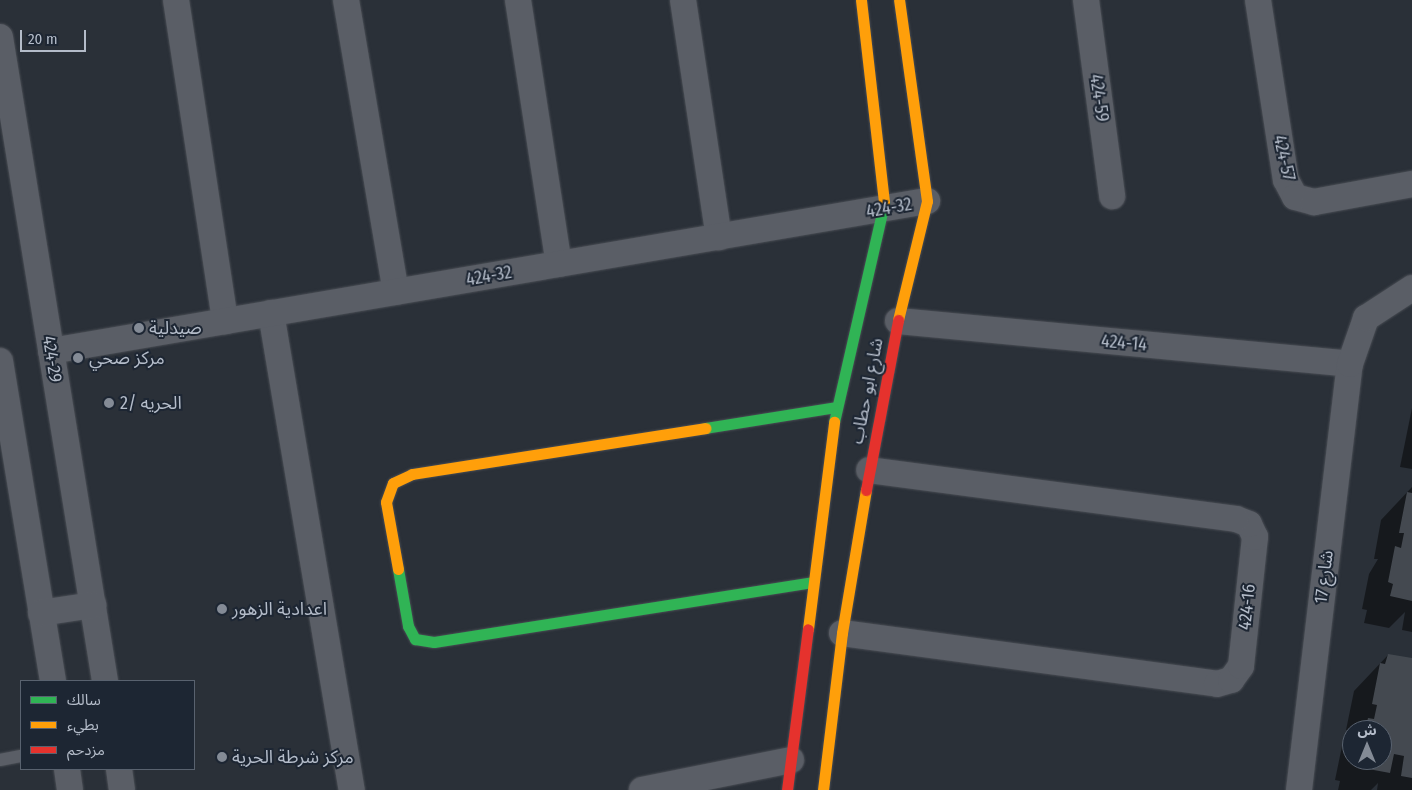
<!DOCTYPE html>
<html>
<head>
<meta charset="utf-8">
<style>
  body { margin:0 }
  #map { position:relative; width:1412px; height:790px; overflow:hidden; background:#2a3038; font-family:"Fira Sans Condensed","Noto Sans Arabic",sans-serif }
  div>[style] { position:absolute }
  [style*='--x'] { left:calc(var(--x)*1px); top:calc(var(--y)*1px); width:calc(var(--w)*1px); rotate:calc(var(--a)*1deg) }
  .shadow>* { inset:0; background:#0007 }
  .building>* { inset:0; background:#444950 }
  .roads { filter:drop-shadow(0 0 1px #484c53) drop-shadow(0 0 1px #484c53) }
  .lane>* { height:12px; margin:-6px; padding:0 6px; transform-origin:6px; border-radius:6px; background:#5a5e66 }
  .street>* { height:26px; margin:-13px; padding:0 13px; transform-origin:13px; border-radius:13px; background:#5a5e66 }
  .fast>* { height:11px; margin:-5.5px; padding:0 5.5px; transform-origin:5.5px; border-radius:5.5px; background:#30b455 }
  .slow>* { height:11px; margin:-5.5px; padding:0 5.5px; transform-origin:5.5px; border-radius:5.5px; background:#ff9f0a }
  .jam>* { height:11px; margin:-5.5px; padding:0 5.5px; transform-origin:5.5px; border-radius:5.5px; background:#e5322d }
  .dots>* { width:14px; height:14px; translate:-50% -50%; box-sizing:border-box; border:2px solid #1d2633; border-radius:50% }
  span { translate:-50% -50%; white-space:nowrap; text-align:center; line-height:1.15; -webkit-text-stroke:4px #1d2633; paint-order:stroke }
  .street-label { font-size:18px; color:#b4bcc9 }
  .poi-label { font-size:18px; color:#b4bcc9 }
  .left { translate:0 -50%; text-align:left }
  .legend { position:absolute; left:20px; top:680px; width:175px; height:90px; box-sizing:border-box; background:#1d2633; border:1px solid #59626f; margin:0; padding:6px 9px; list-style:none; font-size:15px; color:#b4bcc9 }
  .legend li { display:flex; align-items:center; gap:10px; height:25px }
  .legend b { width:25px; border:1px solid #59626f }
  .north { position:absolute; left:1342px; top:720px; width:50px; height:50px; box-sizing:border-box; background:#1d2633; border:1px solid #59626f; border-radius:50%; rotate:0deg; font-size:14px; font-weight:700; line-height:20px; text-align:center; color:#b4bcc9 }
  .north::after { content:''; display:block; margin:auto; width:18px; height:22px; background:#848b96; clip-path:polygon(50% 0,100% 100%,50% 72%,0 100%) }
  .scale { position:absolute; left:20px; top:30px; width:66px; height:22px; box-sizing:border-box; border:2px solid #b4bcc9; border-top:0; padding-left:6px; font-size:15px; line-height:18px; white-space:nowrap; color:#b4bcc9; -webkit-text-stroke:4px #1d2633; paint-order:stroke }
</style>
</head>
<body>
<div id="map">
  <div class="shadow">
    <div style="clip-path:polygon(1412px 408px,1412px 469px,1400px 467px)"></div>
    <div style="clip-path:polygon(1412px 487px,1412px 632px,1402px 630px,1405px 612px,1389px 628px,1364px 623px,1367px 610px,1362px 609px,1369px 574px,1378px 559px,1374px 559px,1381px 520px)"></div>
    <div style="clip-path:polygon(evenodd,1388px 655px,1412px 660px,1412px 790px,1377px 790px,1378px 783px,1371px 790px,1338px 790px,1340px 781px,1335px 780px,1342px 746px,1350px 738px,1351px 731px,1346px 730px,1354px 691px,1388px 655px,1352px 730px,1382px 730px,1382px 760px,1352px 760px,1352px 730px)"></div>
  </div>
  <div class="building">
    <div style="clip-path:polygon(1407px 492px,1412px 493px,1412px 601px,1390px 596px,1393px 584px,1388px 582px,1395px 546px,1401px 548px,1404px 533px,1399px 533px)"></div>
    <div style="clip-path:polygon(1388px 654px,1412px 658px,1412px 778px,1401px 776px,1404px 756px,1394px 754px,1390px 773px,1363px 768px,1364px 760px,1382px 760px,1382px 730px,1365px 730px,1368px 718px,1374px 719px,1377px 705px,1372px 704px,1380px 663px,1385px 664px)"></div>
  </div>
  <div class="roads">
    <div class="lane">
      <div style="--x:0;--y:760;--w:21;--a:-11"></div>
    </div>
    <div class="street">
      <div style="--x:176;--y:0;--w:325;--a:81.3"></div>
      <div style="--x:346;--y:0;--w:296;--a:80.3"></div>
      <div style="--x:518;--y:0;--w:267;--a:81.2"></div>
      <div style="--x:683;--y:0;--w:240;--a:81.4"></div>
      <div style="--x:1086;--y:0;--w:198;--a:82.4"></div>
      <div style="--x:1258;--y:0;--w:182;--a:81.2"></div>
      <div style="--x:1286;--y:180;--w:19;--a:62"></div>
      <div style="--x:1295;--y:197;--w:20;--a:15"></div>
      <div style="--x:1314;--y:202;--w:100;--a:-10.4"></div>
      <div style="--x:0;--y:37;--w:653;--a:80.74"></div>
      <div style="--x:271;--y:313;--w:484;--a:80.4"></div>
      <div style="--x:898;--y:321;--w:454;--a:5.4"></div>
      <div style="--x:51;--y:351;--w:889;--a:-9.72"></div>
      <div style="--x:0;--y:361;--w:324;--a:80.6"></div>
      <div style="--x:41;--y:613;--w:53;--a:-8.7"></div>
      <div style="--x:842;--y:633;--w:378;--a:7.7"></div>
      <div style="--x:1217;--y:684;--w:15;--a:-16"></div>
      <div style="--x:1231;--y:680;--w:17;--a:-54"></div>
      <div style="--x:1241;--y:666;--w:130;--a:-83.8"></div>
      <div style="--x:1255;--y:537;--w:14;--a:-115"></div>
      <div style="--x:1249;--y:524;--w:14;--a:-159"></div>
      <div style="--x:1236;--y:519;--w:370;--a:-172.4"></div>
      <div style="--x:67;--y:769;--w:21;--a:82"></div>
      <div style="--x:119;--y:769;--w:21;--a:82"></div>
      <div style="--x:642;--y:790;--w:152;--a:-11.4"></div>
      <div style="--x:1299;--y:790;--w:429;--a:-83.2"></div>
      <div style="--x:1350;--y:364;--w:49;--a:-70.8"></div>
      <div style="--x:1366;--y:318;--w:55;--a:-33.1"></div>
    </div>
    <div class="fast">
      <div style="--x:834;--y:422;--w:225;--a:-77.1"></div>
      <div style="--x:705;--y:428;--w:133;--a:-9.1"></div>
      <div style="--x:398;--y:569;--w:58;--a:80"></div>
      <div style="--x:408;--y:626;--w:15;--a:62"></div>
      <div style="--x:415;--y:639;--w:19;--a:9"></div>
      <div style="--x:434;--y:642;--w:383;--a:-9"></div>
    </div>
    <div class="slow">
      <div style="--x:861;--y:0;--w:204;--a:83.5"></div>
      <div style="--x:898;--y:320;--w:122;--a:-76.3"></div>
      <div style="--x:927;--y:201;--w:203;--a:-97.9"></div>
      <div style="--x:398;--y:569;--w:68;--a:-100.2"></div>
      <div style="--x:386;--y:502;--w:20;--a:-70"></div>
      <div style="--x:393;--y:483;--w:21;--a:-25"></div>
      <div style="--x:412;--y:474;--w:297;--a:-8.9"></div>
      <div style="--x:808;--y:629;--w:209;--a:-82.8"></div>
      <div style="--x:823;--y:790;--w:158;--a:-83.1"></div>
      <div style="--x:842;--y:633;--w:145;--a:-80.5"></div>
    </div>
    <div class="jam">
      <div style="--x:866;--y:490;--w:173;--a:-79.3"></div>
      <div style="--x:787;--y:790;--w:162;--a:-82.6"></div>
    </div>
  </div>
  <div class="dots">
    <div style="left:139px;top:328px;background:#848b96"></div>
    <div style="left:78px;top:358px;background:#848b96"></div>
    <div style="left:109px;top:403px;background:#848b96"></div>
    <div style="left:222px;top:609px;background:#848b96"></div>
    <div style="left:222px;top:757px;background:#848b96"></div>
  </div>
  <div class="street-label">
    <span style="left:1099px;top:98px;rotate:82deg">424-59</span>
    <span style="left:1284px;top:158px;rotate:78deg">424-57</span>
    <span style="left:889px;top:208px;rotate:-10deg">424-32</span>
    <span style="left:489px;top:276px;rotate:-10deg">424-32</span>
    <span style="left:1124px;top:343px;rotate:5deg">424-14</span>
    <span style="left:52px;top:359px;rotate:81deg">424-29</span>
    <span style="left:867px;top:391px;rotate:-79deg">شارع ابو حطاب</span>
    <span style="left:1324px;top:577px;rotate:-83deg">شارع 17</span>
    <span style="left:1247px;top:607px;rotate:-84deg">424-16</span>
  </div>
  <div class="poi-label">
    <span class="left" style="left:149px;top:328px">صيدلية</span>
    <span class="left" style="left:89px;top:358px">مركز صحي</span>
    <span class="left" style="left:120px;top:403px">الحريه /2</span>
    <span class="left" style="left:232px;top:609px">اعدادية الزهور</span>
    <span class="left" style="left:232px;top:757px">مركز شرطة الحرية</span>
  </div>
  <ul class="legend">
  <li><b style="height:6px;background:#30b455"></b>سالك</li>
  <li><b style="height:6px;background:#ff9f0a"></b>بطيء</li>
  <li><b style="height:6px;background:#e5322d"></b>مزدحم</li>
  </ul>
  <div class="north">ش</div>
  <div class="scale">20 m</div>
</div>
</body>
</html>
